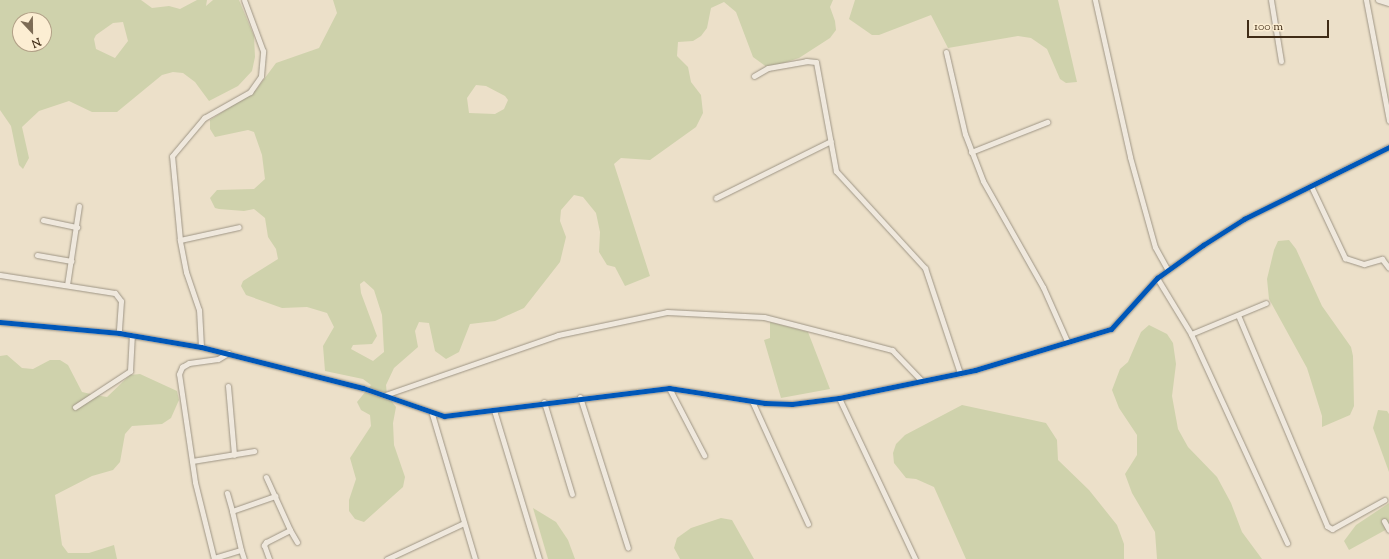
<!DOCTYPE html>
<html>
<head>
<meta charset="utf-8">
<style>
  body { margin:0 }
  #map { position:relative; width:1389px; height:559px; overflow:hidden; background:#ece0c9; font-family:"Sorts Mill Goudy",serif }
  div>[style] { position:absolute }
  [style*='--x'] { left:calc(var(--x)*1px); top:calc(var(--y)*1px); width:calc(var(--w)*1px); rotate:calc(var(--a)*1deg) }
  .green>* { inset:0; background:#cfd2ac }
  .roads { filter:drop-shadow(0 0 1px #9e9585) drop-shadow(0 0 1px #9e9585) }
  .minor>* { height:5px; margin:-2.5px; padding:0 2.5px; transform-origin:2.5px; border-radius:2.5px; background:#efe8dd }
  .tertiary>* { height:6px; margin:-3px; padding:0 3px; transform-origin:3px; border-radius:3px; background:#efe8dd }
  .cycleway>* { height:5px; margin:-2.5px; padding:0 2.5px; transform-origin:2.5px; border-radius:2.5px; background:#0057b8 }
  span { translate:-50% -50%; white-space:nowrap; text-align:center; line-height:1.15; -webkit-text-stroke:3px #fceed3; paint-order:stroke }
  .north { position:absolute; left:12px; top:12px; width:40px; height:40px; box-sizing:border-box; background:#fceed3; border:1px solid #b1a087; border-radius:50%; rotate:158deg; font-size:11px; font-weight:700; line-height:16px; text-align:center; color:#402c16 }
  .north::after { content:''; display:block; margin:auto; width:14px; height:18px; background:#7c6b55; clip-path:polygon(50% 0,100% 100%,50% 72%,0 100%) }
  .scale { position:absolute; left:1247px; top:20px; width:82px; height:18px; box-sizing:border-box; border:2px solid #402c16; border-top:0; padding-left:5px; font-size:12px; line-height:14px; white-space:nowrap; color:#402c16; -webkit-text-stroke:3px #fceed3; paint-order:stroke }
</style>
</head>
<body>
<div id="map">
  <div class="green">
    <div style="clip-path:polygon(evenodd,0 0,141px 0,152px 8px,169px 6px,180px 9px,197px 0,207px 0,206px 6px,213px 0,239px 0,254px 36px,255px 57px,252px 71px,238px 86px,209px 101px,195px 82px,183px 73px,173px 72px,162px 75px,117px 112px,92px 112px,69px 101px,39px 111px,22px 127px,29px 158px,23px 169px,19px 165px,11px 126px,0 110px,0 0,20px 20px,44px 20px,44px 44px,20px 44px,20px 20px,0 0,123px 22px,128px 41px,115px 58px,96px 49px,94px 39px,96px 35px,113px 23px,123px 22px)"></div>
    <div style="clip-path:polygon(evenodd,333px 0,833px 0,830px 7px,835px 21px,836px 30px,830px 38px,799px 58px,768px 68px,753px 57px,736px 12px,724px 2px,711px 8px,707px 28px,701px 36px,693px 41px,678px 42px,677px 56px,688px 67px,691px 82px,701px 95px,703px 113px,696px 127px,650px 160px,621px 158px,614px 164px,650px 276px,625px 286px,615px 267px,607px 265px,599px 252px,600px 232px,596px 213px,583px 197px,574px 195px,561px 210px,560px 221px,566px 237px,560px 262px,524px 308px,495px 321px,470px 324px,459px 352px,446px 359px,435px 351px,429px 323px,419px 322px,415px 331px,418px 347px,394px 368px,386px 385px,387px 395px,396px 407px,393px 423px,394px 445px,405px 477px,403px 487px,364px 522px,355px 519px,349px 511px,349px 500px,356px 479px,350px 458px,371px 426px,370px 415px,361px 410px,357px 402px,371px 385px,363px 379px,325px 371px,323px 346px,334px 327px,327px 313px,307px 307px,282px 308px,246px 295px,241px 286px,243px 281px,278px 259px,276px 249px,268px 237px,265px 218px,254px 209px,244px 211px,219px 209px,215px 208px,210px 198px,217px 190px,254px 189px,265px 179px,262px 155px,254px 132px,248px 130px,215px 137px,210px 129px,210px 120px,256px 90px,276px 63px,319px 48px,337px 13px,333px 0,476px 85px,486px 86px,505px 96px,508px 100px,504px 109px,495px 114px,469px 113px,467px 98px,476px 85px,333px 0,364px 281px,374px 290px,382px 315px,384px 352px,373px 361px,351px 349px,353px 345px,372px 344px,377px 336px,361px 293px,360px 284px,364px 281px)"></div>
    <div style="clip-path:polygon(855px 0,1058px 0,1077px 82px,1066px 83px,1060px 79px,1047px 49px,1031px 38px,1018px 36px,948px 48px,931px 15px,879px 35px,872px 35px,849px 19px)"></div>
    <div style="clip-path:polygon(1289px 240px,1296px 249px,1322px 306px,1351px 347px,1353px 356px,1354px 406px,1350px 415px,1322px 427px,1322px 416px,1307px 368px,1269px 299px,1267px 279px,1274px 250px,1278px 241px)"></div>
    <div style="clip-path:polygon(770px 322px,808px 332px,830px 389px,781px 398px,764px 340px,770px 338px)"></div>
    <div style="clip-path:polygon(1149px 325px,1167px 334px,1173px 343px,1176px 364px,1172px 396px,1178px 429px,1188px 447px,1217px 477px,1231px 503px,1242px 532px,1262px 559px,1157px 559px,1155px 532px,1132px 493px,1125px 474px,1137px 455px,1137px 435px,1119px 408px,1112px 390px,1120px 369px,1128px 362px,1141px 332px)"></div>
    <div style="clip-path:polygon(7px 355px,22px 368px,33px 369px,50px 360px,60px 360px,68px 365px,82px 392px,95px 395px,107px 397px,130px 375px,140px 374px,177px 391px,179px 400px,171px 418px,162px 424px,132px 426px,125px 434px,120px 462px,113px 470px,92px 476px,55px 495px,62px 545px,68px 553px,89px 553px,114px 545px,117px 559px,0 559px,0 356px)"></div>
    <div style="clip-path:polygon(962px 405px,1046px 423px,1057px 440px,1058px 460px,1089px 490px,1117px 525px,1124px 544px,1124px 559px,966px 559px,934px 487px,916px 479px,906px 478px,894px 463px,893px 453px,896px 444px,905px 435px)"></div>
    <div style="clip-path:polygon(1378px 410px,1387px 411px,1389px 414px,1389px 472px,1373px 428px)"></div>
    <div style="clip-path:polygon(1389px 503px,1389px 528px,1349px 550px,1344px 541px,1356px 525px)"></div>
    <div style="clip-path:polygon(533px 508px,556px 522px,568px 540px,575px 559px,548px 559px)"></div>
    <div style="clip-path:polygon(721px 518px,732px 520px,754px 559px,680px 559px,674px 548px,677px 538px,691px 528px)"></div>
  </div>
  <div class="roads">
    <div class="minor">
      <div style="--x:1095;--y:0;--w:161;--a:77.4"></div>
      <div style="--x:1130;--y:157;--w:93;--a:74.5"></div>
      <div style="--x:1155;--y:247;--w:25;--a:61"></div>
      <div style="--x:1271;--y:0;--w:62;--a:80.7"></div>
      <div style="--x:1366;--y:0;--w:123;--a:79.2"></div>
      <div style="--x:946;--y:52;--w:84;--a:77"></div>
      <div style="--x:965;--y:134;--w:50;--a:69"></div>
      <div style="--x:983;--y:181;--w:122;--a:60.5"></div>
      <div style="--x:1043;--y:287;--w:59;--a:66"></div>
      <div style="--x:754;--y:76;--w:16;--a:-30"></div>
      <div style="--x:768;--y:68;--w:39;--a:-10"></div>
      <div style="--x:806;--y:61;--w:10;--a:6"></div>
      <div style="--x:816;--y:62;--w:111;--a:79.6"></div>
      <div style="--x:836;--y:171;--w:132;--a:47.5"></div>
      <div style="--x:925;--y:268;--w:111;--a:71.6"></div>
      <div style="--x:971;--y:152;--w:82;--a:-21.5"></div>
      <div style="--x:1311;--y:186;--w:80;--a:64.7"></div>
      <div style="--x:1345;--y:258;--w:20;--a:18"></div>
      <div style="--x:1364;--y:264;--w:19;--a:-16"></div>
      <div style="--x:1382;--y:259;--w:11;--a:52"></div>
      <div style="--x:716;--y:198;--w:128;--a:-26.4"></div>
      <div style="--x:43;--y:220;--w:35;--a:12"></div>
      <div style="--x:180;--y:240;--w:60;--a:-12.4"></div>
      <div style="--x:37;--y:255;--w:35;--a:10"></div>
      <div style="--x:0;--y:275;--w:116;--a:8.9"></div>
      <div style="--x:115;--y:293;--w:10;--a:53"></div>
      <div style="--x:121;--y:301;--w:32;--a:94"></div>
      <div style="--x:1157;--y:278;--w:66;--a:58.7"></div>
      <div style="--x:1191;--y:334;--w:230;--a:65.3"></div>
      <div style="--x:67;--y:285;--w:80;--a:-81.4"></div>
      <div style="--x:1238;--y:315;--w:229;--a:67.1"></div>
      <div style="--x:1327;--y:526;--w:6;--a:31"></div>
      <div style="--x:1332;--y:529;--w:60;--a:-29.1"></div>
      <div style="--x:0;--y:322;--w:120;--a:5.3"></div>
      <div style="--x:119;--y:333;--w:83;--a:9.7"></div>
      <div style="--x:201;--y:347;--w:167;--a:14.2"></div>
      <div style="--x:363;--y:388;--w:86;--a:19.1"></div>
      <div style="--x:444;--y:416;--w:227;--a:-7.1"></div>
      <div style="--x:669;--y:388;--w:97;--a:8.9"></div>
      <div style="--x:765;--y:403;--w:27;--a:2"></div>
      <div style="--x:792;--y:404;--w:47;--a:-7.3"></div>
      <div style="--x:839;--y:398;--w:139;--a:-11.6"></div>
      <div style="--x:975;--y:370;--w:142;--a:-16.8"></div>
      <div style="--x:1111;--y:329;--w:69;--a:-48"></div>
      <div style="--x:1157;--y:278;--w:57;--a:-35.7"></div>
      <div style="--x:1203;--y:245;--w:49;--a:-32.4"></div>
      <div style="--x:1244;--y:219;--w:162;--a:-26.4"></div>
      <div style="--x:1191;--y:334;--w:81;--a:-22.5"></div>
      <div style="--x:201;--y:347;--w:37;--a:-93"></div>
      <div style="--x:199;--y:310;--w:40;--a:-108.9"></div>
      <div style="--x:186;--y:272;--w:33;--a:-101"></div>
      <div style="--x:180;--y:240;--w:84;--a:-95.4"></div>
      <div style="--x:172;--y:156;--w:50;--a:-49.9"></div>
      <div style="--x:204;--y:118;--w:53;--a:-29.5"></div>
      <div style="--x:250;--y:92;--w:19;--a:-55"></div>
      <div style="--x:261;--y:76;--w:25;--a:-85"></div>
      <div style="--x:263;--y:51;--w:54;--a:-110.4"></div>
      <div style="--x:228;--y:386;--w:69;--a:85"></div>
      <div style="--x:669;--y:388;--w:76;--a:62.4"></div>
      <div style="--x:385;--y:395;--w:183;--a:-19.1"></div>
      <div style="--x:558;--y:335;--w:111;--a:-11.9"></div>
      <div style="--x:667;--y:312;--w:97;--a:3"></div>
      <div style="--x:764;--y:317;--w:85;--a:14.4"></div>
      <div style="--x:846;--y:338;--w:48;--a:14.6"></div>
      <div style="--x:892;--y:350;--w:42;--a:46"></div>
      <div style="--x:580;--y:397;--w:158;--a:72.4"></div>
      <div style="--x:839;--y:398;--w:178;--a:64.7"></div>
      <div style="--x:752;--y:401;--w:135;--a:65.5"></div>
      <div style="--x:544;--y:402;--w:96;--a:73.1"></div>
      <div style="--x:75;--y:407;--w:66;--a:-33.2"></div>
      <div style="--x:130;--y:371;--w:36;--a:-87"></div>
      <div style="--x:494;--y:410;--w:156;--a:73.2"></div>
      <div style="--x:432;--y:414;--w:151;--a:73.5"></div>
      <div style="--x:192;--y:461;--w:63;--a:-9.2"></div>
      <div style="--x:266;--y:477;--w:58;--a:65.6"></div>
      <div style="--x:290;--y:530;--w:27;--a:153"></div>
      <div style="--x:266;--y:542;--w:4;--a:124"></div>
      <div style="--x:264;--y:545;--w:15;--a:70"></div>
      <div style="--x:227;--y:493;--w:19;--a:74"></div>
      <div style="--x:1384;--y:521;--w:10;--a:61"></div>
      <div style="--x:290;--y:530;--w:14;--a:60"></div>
      <div style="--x:241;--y:550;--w:40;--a:-103"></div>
      <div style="--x:232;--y:511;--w:46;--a:-19.2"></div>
      <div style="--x:214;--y:558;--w:28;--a:-17"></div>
      <div style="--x:241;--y:550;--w:9;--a:72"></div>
      <div style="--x:214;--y:559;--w:79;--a:-103.9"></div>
      <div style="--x:195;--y:482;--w:109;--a:-98.4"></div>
      <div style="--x:179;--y:374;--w:8;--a:-67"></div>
      <div style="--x:182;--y:367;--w:8;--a:-30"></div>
      <div style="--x:189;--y:363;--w:29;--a:-8"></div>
      <div style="--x:218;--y:359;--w:12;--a:-31"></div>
      <div style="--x:387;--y:559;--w:85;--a:-25.1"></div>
    </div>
    <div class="tertiary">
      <div style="--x:1379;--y:0;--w:10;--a:17"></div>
    </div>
  </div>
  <div class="cycleway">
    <div style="--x:0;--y:322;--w:120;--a:5.3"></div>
    <div style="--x:119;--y:333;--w:83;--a:9.7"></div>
    <div style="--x:201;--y:347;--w:167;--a:14.2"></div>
    <div style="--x:363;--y:388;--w:86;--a:19.1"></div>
    <div style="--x:444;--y:416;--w:227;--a:-7.1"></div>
    <div style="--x:669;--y:388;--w:97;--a:8.9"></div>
    <div style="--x:765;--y:403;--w:27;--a:2"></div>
    <div style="--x:792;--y:404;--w:47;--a:-7.3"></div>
    <div style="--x:839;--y:398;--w:139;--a:-11.6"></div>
    <div style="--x:975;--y:370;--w:142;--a:-16.8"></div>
    <div style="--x:1111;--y:329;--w:69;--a:-48"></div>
    <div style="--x:1157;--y:278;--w:57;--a:-35.7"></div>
    <div style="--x:1203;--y:245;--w:49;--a:-32.4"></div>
    <div style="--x:1244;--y:219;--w:162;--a:-26.4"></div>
  </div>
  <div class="north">N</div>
  <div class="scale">100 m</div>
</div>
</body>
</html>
